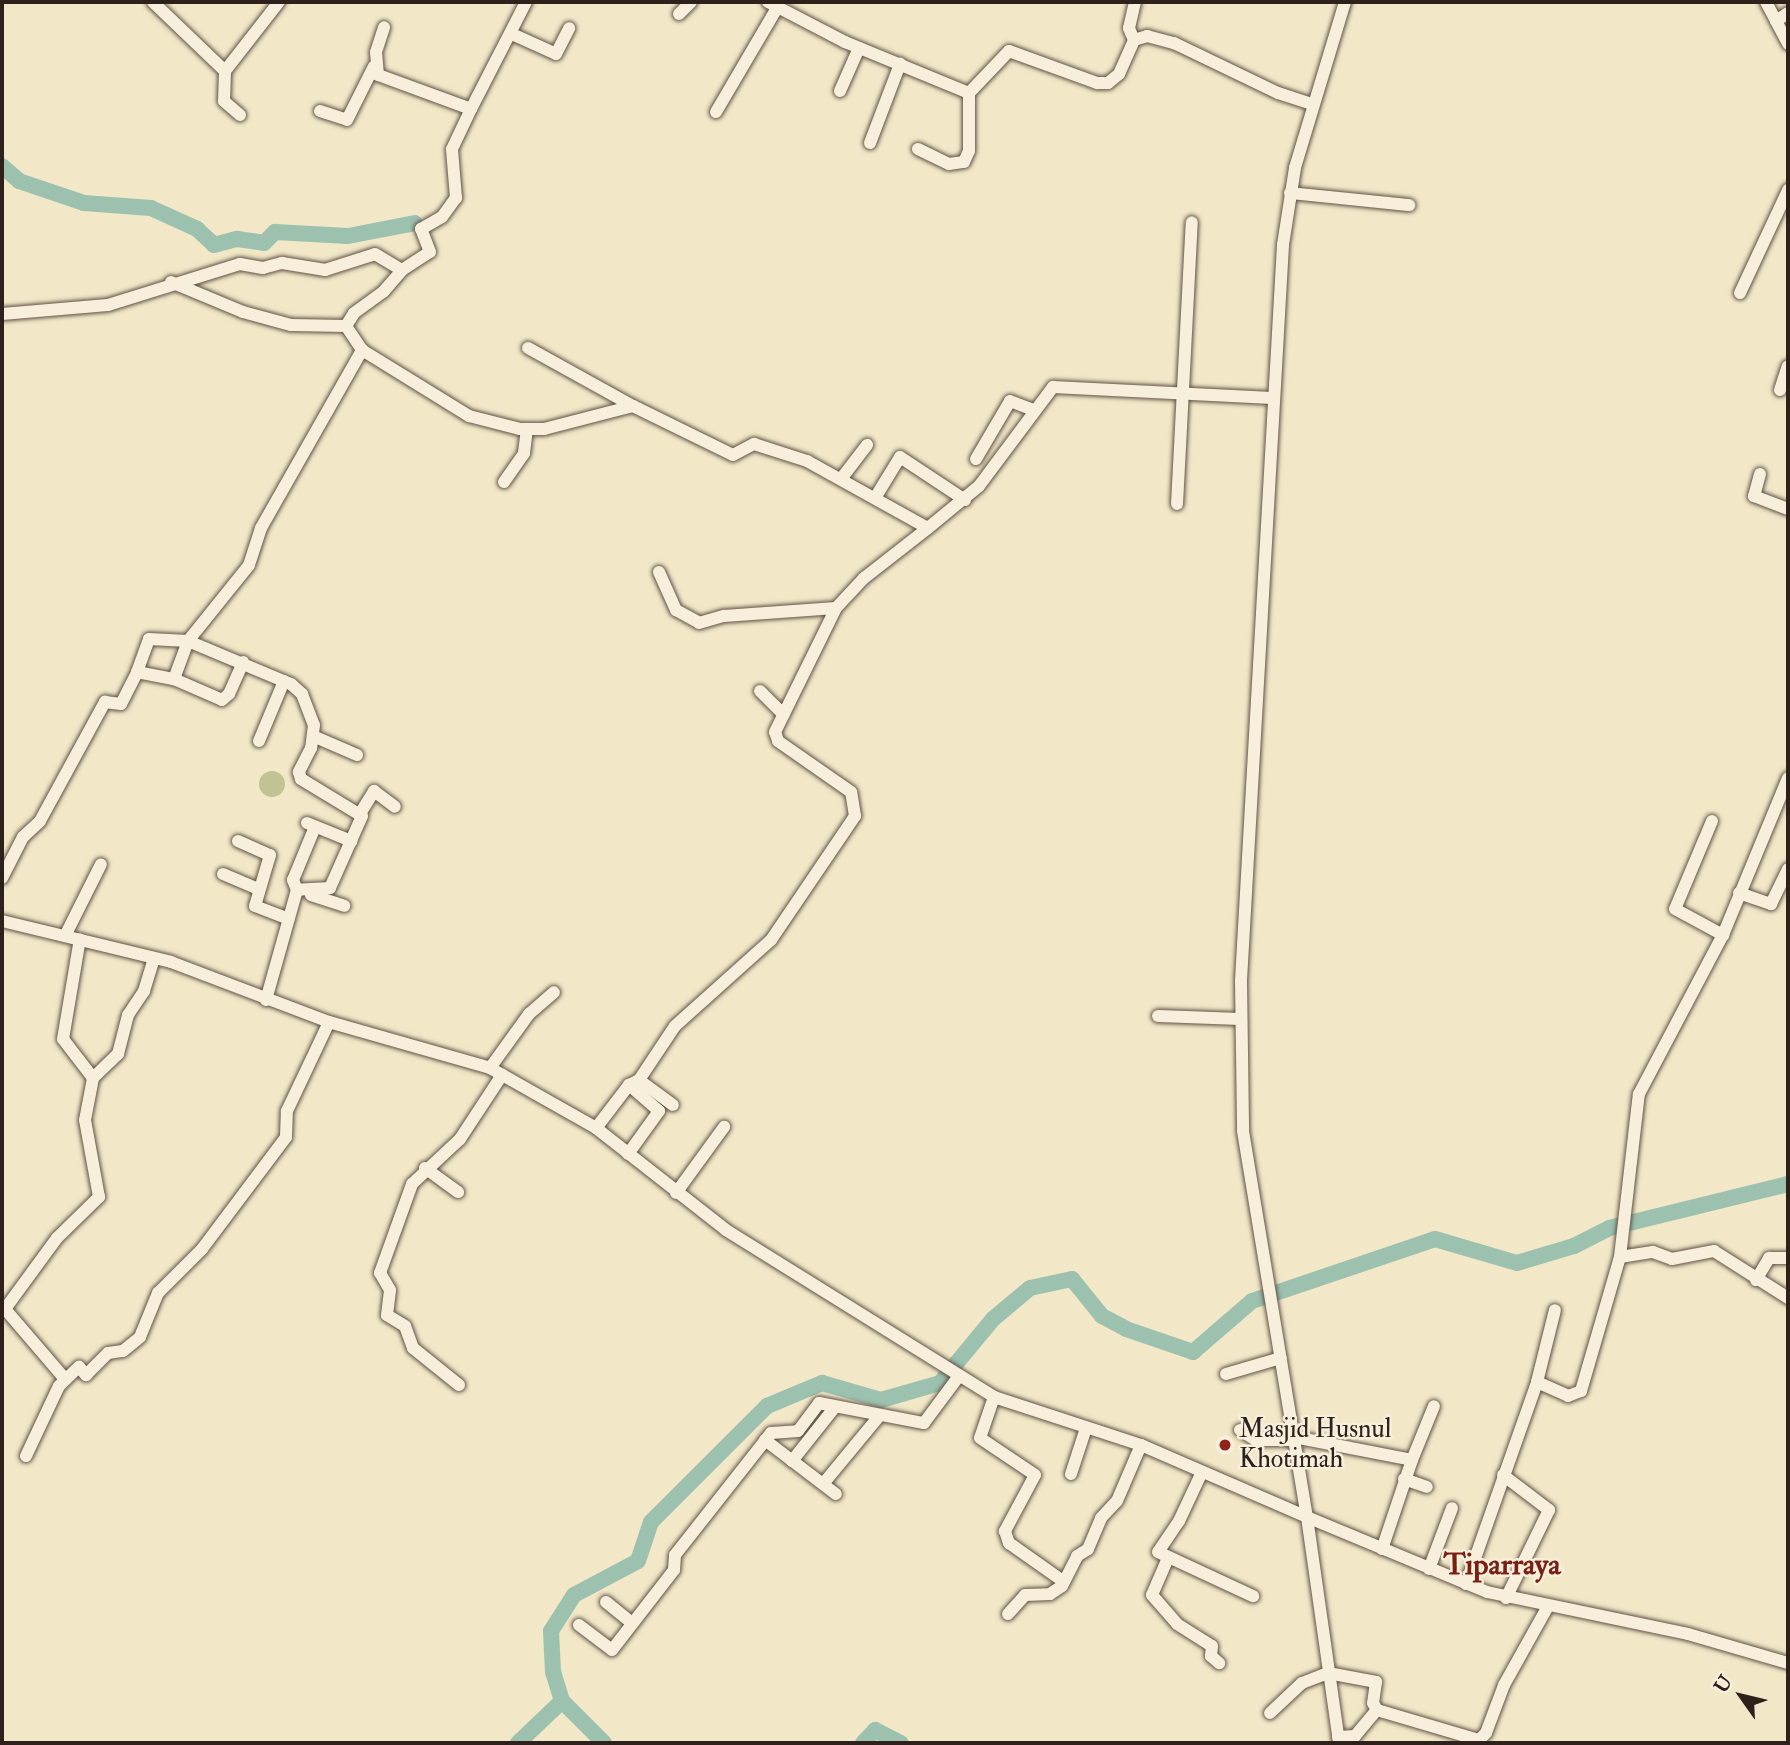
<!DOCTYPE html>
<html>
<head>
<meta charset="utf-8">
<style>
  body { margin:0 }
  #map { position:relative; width:1790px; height:1745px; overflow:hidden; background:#f2e7c7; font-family:"IM FELL Double Pica",serif }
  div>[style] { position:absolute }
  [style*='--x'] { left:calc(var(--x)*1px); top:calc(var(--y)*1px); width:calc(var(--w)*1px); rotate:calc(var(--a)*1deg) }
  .green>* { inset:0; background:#bfc492 }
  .round { border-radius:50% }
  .river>* { height:16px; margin:-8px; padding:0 8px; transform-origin:8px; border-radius:8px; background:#9cc1af }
  .roads { filter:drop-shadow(0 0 2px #5f5246) drop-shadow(0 0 2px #5f5246) }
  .minor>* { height:12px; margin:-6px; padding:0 6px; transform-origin:6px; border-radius:6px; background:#f7efdb }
  .dots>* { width:19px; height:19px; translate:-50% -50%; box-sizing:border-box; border:4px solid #f7efdb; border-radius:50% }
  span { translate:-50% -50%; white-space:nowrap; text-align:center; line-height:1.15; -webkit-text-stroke:5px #f7efdb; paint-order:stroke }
  .poi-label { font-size:26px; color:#2e211b }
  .left { translate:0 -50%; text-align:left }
  .quarter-label { font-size:30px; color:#7a1f14; font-weight:700 }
  .frame { position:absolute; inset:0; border:4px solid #2e211b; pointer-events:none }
  .north { position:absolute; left:1706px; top:1661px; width:70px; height:70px; -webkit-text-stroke:5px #f7efdb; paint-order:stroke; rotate:304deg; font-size:19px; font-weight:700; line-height:28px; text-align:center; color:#2e211b }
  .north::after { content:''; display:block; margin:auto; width:24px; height:32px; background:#2e211b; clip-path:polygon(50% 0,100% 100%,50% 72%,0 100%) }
</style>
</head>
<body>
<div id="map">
  <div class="green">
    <div class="round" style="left:259px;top:771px;width:26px;height:26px"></div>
  </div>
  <div class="river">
    <div style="--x:2;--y:166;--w:23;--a:41"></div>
    <div style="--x:19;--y:181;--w:69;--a:18.7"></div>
    <div style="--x:84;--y:203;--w:67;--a:4.3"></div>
    <div style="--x:151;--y:208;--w:51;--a:24.5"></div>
    <div style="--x:197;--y:229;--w:23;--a:43"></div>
    <div style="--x:214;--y:245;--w:24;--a:-15"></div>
    <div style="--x:237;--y:239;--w:27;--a:8"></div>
    <div style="--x:264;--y:243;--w:16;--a:-45"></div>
    <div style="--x:275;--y:232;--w:73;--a:3.1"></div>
    <div style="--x:348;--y:236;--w:68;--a:-11"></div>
    <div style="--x:518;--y:1743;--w:61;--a:-43.7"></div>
    <div style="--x:604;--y:1743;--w:59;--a:-135"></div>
    <div style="--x:562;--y:1701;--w:30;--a:-107"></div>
    <div style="--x:553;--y:1672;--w:41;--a:-92.8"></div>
    <div style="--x:551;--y:1631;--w:43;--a:-57.4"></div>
    <div style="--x:574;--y:1595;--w:72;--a:-28"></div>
    <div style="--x:638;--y:1561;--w:41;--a:-71.6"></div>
    <div style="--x:651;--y:1522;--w:164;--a:-45"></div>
    <div style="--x:767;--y:1406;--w:60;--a:-22.7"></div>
    <div style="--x:822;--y:1383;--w:61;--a:16.1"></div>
    <div style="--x:881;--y:1400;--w:61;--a:-16.1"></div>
    <div style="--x:940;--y:1383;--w:83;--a:-50.4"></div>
    <div style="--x:993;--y:1319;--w:48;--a:-40"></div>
    <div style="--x:1030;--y:1288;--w:43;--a:-12.1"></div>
    <div style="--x:1072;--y:1279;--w:48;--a:51"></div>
    <div style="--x:1102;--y:1316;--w:27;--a:28"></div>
    <div style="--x:1126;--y:1329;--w:71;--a:18.9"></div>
    <div style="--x:1193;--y:1352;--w:78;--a:-40.8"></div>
    <div style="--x:1252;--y:1301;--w:193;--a:-18.7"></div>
    <div style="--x:1435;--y:1239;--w:85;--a:16.3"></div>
    <div style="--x:1517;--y:1263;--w:59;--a:-16.6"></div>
    <div style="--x:1574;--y:1246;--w:39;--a:-27"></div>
    <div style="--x:1609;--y:1228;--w:184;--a:-13.8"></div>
    <div style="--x:863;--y:1743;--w:18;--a:-47"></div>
    <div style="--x:875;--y:1730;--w:29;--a:27"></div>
  </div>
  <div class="roads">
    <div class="minor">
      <div style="--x:153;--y:2;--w:100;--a:43.8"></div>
      <div style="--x:768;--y:2;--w:87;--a:27.5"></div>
      <div style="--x:845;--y:42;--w:134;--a:22.4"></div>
      <div style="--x:969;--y:93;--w:58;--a:-46.4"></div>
      <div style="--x:1009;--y:51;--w:94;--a:20"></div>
      <div style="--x:1097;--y:83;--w:11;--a:0"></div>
      <div style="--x:1108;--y:83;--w:14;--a:-39"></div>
      <div style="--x:1119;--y:74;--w:37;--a:-66"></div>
      <div style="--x:1134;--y:40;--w:14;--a:-17"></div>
      <div style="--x:1147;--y:36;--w:28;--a:15"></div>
      <div style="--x:1174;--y:43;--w:115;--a:25.7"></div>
      <div style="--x:1278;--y:93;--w:36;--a:18"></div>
      <div style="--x:1345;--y:2;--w:173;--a:106.8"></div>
      <div style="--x:1295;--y:168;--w:78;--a:98.9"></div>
      <div style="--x:1283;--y:245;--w:737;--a:93.27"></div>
      <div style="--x:1241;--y:981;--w:150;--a:89.2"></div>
      <div style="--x:1243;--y:1131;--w:391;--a:80.6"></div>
      <div style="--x:1307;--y:1517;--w:195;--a:22.6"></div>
      <div style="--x:1487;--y:1592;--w:205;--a:11.8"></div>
      <div style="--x:1688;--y:1634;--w:104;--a:16.2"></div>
      <div style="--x:1766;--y:2;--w:21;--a:62"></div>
      <div style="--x:1776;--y:21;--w:14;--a:-34"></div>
      <div style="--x:679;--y:14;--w:17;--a:-45"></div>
      <div style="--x:1776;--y:21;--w:26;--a:62"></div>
      <div style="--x:512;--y:34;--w:48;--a:24.4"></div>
      <div style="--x:556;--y:54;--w:29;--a:-63"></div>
      <div style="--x:1134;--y:40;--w:13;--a:-113"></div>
      <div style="--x:1129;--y:28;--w:27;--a:-77"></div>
      <div style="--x:840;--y:91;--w:47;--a:-66.2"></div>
      <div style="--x:471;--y:109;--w:120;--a:-62.8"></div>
      <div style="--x:320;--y:111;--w:28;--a:18"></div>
      <div style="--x:347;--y:120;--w:60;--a:-63.4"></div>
      <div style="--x:716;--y:112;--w:121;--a:-59.6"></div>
      <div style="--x:240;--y:115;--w:21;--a:-139"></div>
      <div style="--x:224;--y:101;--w:30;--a:-88"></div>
      <div style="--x:225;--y:71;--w:88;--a:-52"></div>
      <div style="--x:870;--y:143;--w:85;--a:-69.2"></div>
      <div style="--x:918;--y:149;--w:34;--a:26"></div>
      <div style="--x:949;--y:164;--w:15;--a:-8"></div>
      <div style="--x:964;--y:162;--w:12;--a:-66"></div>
      <div style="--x:969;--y:151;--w:58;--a:-90"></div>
      <div style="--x:1290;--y:193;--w:120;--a:5.8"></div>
      <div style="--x:171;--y:282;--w:78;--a:22.6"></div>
      <div style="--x:243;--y:312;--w:50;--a:15.2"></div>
      <div style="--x:291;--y:325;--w:55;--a:1"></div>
      <div style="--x:1740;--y:293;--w:114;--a:-65"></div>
      <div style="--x:2;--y:314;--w:106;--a:-4.9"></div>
      <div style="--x:108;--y:305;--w:138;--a:-17.3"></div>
      <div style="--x:240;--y:264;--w:23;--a:10"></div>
      <div style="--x:263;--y:268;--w:20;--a:-15"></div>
      <div style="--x:282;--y:263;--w:44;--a:9.2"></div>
      <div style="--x:325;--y:270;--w:52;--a:-17.7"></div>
      <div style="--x:375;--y:254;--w:31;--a:31"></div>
      <div style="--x:346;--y:326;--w:29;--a:56"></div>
      <div style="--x:362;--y:350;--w:126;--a:31.7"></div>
      <div style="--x:469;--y:416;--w:53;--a:14.3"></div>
      <div style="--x:520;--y:429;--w:24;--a:0"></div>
      <div style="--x:544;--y:429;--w:92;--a:-14.5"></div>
      <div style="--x:633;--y:406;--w:111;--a:26.1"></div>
      <div style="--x:733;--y:455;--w:24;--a:-28"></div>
      <div style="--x:754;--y:444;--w:56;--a:17.8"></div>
      <div style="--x:807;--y:461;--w:138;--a:29"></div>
      <div style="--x:928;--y:528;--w:66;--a:-39.5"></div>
      <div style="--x:979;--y:486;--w:124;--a:-53.2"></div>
      <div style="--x:1053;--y:387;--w:219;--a:2.9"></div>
      <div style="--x:346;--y:326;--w:15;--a:-58"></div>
      <div style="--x:354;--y:313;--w:37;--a:-36"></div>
      <div style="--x:384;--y:291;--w:28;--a:-49"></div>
      <div style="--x:402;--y:270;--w:33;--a:-33"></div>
      <div style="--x:430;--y:252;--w:25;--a:-111"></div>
      <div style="--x:421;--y:229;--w:24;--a:-30"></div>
      <div style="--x:442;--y:217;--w:24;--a:-54"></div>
      <div style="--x:456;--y:198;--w:49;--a:-94.7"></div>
      <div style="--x:452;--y:149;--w:44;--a:-64.6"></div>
      <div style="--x:471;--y:109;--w:99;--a:-159.9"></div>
      <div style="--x:378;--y:75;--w:23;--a:-95"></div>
      <div style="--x:376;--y:52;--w:26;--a:-72"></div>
      <div style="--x:528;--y:348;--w:118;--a:29"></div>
      <div style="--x:1780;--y:390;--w:25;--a:-72"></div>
      <div style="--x:976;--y:459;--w:67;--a:-59.6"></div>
      <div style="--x:1010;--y:401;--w:26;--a:21"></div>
      <div style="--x:1760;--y:474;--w:23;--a:105"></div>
      <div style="--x:1754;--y:496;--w:36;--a:21"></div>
      <div style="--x:841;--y:479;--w:43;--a:-52.6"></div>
      <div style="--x:504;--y:482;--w:35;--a:-55"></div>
      <div style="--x:524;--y:453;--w:24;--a:-83"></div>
      <div style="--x:875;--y:498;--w:48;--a:-58.6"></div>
      <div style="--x:900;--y:457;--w:78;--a:33.5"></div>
      <div style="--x:1177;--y:504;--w:282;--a:-87"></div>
      <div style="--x:659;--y:572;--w:42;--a:65.9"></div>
      <div style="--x:676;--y:610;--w:26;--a:29"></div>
      <div style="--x:699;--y:623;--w:26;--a:-16"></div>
      <div style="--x:724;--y:616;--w:112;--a:-4.1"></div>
      <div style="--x:137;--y:672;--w:35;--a:-70"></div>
      <div style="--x:149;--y:639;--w:39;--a:3"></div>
      <div style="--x:188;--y:641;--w:112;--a:22.7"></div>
      <div style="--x:291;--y:684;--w:15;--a:42"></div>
      <div style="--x:302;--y:694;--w:33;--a:69"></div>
      <div style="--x:314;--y:725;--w:23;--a:97"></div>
      <div style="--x:311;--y:748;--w:27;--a:117"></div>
      <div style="--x:299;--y:772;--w:7;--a:74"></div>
      <div style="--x:301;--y:779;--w:71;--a:31.2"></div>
      <div style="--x:362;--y:816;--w:79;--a:114"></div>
      <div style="--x:330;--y:888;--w:33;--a:177"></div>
      <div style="--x:174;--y:679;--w:52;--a:23.6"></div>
      <div style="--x:222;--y:700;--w:9;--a:-41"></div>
      <div style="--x:229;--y:694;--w:35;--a:-66"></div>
      <div style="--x:760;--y:691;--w:33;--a:45"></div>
      <div style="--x:313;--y:736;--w:48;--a:23.4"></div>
      <div style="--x:259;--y:741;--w:65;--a:-67.4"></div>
      <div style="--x:361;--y:812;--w:25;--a:-58"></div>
      <div style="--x:374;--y:791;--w:26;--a:37"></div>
      <div style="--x:1712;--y:821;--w:95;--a:112.8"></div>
      <div style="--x:1675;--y:909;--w:55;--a:28.4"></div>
      <div style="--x:307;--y:823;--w:48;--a:22.2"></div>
      <div style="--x:238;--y:841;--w:35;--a:24"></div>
      <div style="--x:270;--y:855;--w:53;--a:106.4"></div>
      <div style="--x:255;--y:906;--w:36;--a:21"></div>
      <div style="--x:223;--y:874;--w:39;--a:23"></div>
      <div style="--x:2;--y:878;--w:46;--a:-62.9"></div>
      <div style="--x:23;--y:837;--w:23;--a:-43"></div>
      <div style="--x:40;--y:821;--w:136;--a:-61.4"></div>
      <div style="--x:105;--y:702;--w:16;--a:7"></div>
      <div style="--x:121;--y:704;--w:36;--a:-63"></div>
      <div style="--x:137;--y:672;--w:38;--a:11"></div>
      <div style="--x:174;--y:679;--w:40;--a:-69.8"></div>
      <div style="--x:188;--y:641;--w:97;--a:-51.2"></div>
      <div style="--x:249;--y:565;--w:39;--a:-72"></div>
      <div style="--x:261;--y:528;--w:205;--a:-60.4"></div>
      <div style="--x:1739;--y:893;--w:34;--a:19"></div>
      <div style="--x:1771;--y:904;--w:39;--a:-64"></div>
      <div style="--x:311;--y:895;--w:35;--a:18"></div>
      <div style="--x:2;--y:921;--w:174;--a:13.6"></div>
      <div style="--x:171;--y:962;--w:169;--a:20.8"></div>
      <div style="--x:329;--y:1022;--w:167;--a:15.9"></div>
      <div style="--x:490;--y:1068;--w:122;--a:29.5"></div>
      <div style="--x:596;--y:1128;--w:165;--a:38.1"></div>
      <div style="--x:726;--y:1230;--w:316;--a:31.9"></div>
      <div style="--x:994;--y:1397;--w:155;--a:18.1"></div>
      <div style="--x:1141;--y:1445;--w:181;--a:23.4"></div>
      <div style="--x:1307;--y:1517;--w:228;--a:81.9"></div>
      <div style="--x:65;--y:936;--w:80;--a:-63.4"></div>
      <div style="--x:266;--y:1000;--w:114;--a:-74.3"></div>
      <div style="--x:297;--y:890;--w:11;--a:-112"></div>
      <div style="--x:293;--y:880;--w:57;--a:-67.5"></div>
      <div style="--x:1158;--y:1016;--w:83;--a:2.1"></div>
      <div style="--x:490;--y:1068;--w:67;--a:-54.2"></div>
      <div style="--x:529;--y:1014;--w:33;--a:-41"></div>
      <div style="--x:93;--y:1078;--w:35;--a:-44"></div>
      <div style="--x:118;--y:1054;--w:40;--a:-75.6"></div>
      <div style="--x:128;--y:1015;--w:29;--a:-56"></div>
      <div style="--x:144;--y:991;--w:34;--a:-73"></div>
      <div style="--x:639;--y:1080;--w:42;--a:36.3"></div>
      <div style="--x:596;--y:1128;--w:54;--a:-52.5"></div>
      <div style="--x:629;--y:1085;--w:11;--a:-27"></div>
      <div style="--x:639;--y:1080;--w:65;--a:-56.3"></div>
      <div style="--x:675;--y:1026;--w:129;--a:-41.9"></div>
      <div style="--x:771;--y:940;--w:150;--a:-55.9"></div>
      <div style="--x:855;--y:816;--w:24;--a:-99"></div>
      <div style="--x:851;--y:792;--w:89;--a:-145.1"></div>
      <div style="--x:778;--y:741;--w:9;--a:-108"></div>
      <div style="--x:775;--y:732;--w:138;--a:-63.8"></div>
      <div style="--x:836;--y:608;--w:41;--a:-47"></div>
      <div style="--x:864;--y:578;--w:81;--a:-38"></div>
      <div style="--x:628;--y:1154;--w:53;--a:-54.2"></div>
      <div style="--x:659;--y:1111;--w:40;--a:-139"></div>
      <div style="--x:425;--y:1168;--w:41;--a:36"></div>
      <div style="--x:676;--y:1193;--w:82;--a:-54"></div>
      <div style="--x:1620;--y:1257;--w:33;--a:-9"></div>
      <div style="--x:1653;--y:1252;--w:20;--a:20"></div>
      <div style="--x:1672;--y:1259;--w:43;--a:-10.8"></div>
      <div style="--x:1714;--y:1251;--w:88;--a:32.4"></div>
      <div style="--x:1756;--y:1280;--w:26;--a:-59"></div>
      <div style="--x:1769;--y:1258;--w:19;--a:0"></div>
      <div style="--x:1226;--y:1374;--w:57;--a:-16.2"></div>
      <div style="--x:65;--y:1379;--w:92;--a:-130.6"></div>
      <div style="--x:5;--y:1309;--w:88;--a:-53.8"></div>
      <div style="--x:57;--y:1238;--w:59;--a:-44.3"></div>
      <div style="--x:99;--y:1197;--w:78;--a:-100.3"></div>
      <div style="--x:85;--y:1120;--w:43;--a:-79.2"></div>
      <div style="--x:93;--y:1078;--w:49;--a:-127.6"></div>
      <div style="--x:63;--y:1039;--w:101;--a:-80.4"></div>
      <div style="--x:1537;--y:1382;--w:74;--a:-76"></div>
      <div style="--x:459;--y:1385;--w:59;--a:-141.2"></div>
      <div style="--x:413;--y:1348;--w:23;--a:-110"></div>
      <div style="--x:405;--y:1326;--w:21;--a:-149"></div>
      <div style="--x:387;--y:1315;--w:25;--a:-83"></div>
      <div style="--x:390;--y:1290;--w:20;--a:-120"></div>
      <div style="--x:380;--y:1273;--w:95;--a:-70.2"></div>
      <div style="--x:412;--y:1184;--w:66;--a:-43.2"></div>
      <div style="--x:460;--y:1139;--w:77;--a:-56.7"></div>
      <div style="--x:994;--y:1397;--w:43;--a:108.9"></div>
      <div style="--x:980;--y:1438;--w:66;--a:33.9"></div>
      <div style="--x:1035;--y:1475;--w:64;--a:118.2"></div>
      <div style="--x:1005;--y:1531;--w:13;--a:72"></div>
      <div style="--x:1009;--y:1543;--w:67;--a:35.3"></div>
      <div style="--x:1240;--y:1430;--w:19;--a:32"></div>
      <div style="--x:1256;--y:1440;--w:38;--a:0"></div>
      <div style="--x:1294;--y:1437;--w:120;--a:11"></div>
      <div style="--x:1412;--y:1460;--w:94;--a:108.6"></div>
      <div style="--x:765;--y:1440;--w:89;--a:37.3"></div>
      <div style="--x:26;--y:1456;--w:77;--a:-64.8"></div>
      <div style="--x:59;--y:1386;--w:28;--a:-44"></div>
      <div style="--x:79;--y:1367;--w:11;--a:49"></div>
      <div style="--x:86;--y:1375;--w:31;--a:-45"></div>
      <div style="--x:108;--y:1353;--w:15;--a:-8"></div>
      <div style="--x:123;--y:1351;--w:22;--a:-39"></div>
      <div style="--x:140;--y:1337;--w:48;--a:-67.8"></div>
      <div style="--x:158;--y:1293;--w:62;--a:-45"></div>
      <div style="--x:202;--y:1249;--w:140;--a:-53.1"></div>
      <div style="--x:286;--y:1137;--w:26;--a:-88"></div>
      <div style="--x:287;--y:1111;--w:98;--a:-64.7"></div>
      <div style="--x:1412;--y:1460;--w:58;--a:-67.8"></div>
      <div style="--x:792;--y:1461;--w:69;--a:-51.5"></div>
      <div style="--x:1202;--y:1472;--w:54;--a:115.1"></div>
      <div style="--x:1179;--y:1521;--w:37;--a:124"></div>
      <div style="--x:1158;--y:1552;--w:105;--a:24.9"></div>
      <div style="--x:1071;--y:1474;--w:48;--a:-71.9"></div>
      <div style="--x:1503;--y:1475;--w:58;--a:37.3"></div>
      <div style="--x:1549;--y:1510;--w:98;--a:116"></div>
      <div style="--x:1404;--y:1479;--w:24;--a:19"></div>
      <div style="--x:823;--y:1484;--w:89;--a:-50.4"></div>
      <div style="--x:1168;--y:1558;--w:40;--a:113.4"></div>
      <div style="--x:1152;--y:1595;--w:38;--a:49"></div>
      <div style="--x:1177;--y:1624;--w:41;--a:32.2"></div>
      <div style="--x:1212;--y:1646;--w:10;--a:96"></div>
      <div style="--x:1211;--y:1656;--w:11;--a:41"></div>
      <div style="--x:1429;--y:1569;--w:65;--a:-69.3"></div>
      <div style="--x:1466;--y:1584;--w:214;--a:-70.6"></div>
      <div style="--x:1537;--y:1382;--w:34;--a:24"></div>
      <div style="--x:1568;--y:1396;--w:14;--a:-21"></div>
      <div style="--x:1581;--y:1391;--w:140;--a:-73.8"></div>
      <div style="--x:1620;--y:1257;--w:164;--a:-83.4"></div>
      <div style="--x:1639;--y:1094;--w:180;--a:-62.2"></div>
      <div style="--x:1723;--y:935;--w:170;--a:-67.5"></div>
      <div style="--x:606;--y:1602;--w:33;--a:39"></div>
      <div style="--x:1008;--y:1614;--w:25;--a:-48"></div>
      <div style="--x:1025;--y:1595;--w:25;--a:-2"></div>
      <div style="--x:1050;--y:1594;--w:14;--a:-34"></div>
      <div style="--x:1062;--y:1586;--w:34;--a:-63"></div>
      <div style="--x:1077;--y:1556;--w:13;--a:-32"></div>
      <div style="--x:1088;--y:1549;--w:34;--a:-67"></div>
      <div style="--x:1101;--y:1518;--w:23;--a:-47"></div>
      <div style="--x:1117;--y:1501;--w:61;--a:-66.8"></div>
      <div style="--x:579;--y:1625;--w:41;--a:37.1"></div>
      <div style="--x:612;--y:1650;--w:101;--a:-52.2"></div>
      <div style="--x:674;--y:1570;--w:15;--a:-86"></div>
      <div style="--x:675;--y:1555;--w:155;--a:-51.8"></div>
      <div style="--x:771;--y:1433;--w:27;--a:-4"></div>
      <div style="--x:798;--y:1431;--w:35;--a:-53"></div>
      <div style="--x:819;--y:1403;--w:107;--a:10.8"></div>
      <div style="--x:924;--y:1423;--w:59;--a:-53.3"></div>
      <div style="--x:1270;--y:1713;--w:44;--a:-43.2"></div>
      <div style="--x:1302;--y:1683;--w:28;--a:-21"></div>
      <div style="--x:1328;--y:1673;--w:49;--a:10.6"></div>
      <div style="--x:1376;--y:1682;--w:21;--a:98"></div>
      <div style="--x:1373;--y:1703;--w:8;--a:60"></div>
      <div style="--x:1377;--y:1710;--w:106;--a:16.4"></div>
      <div style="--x:1479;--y:1740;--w:10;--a:-45"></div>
      <div style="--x:1486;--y:1733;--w:51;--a:-69.4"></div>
      <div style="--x:1504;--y:1685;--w:88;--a:-60.8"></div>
      <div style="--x:1338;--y:1737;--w:17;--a:-3"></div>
      <div style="--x:1355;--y:1736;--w:34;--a:-50"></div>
    </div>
  </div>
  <div class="dots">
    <div style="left:1225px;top:1445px;background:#8f2418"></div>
  </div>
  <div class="poi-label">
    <span class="left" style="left:1239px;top:1445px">Masjid Husnul<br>Khotimah</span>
  </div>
  <div class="quarter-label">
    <span style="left:1502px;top:1565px">Tiparraya</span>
  </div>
  <div class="frame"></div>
  <div class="north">U</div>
</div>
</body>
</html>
